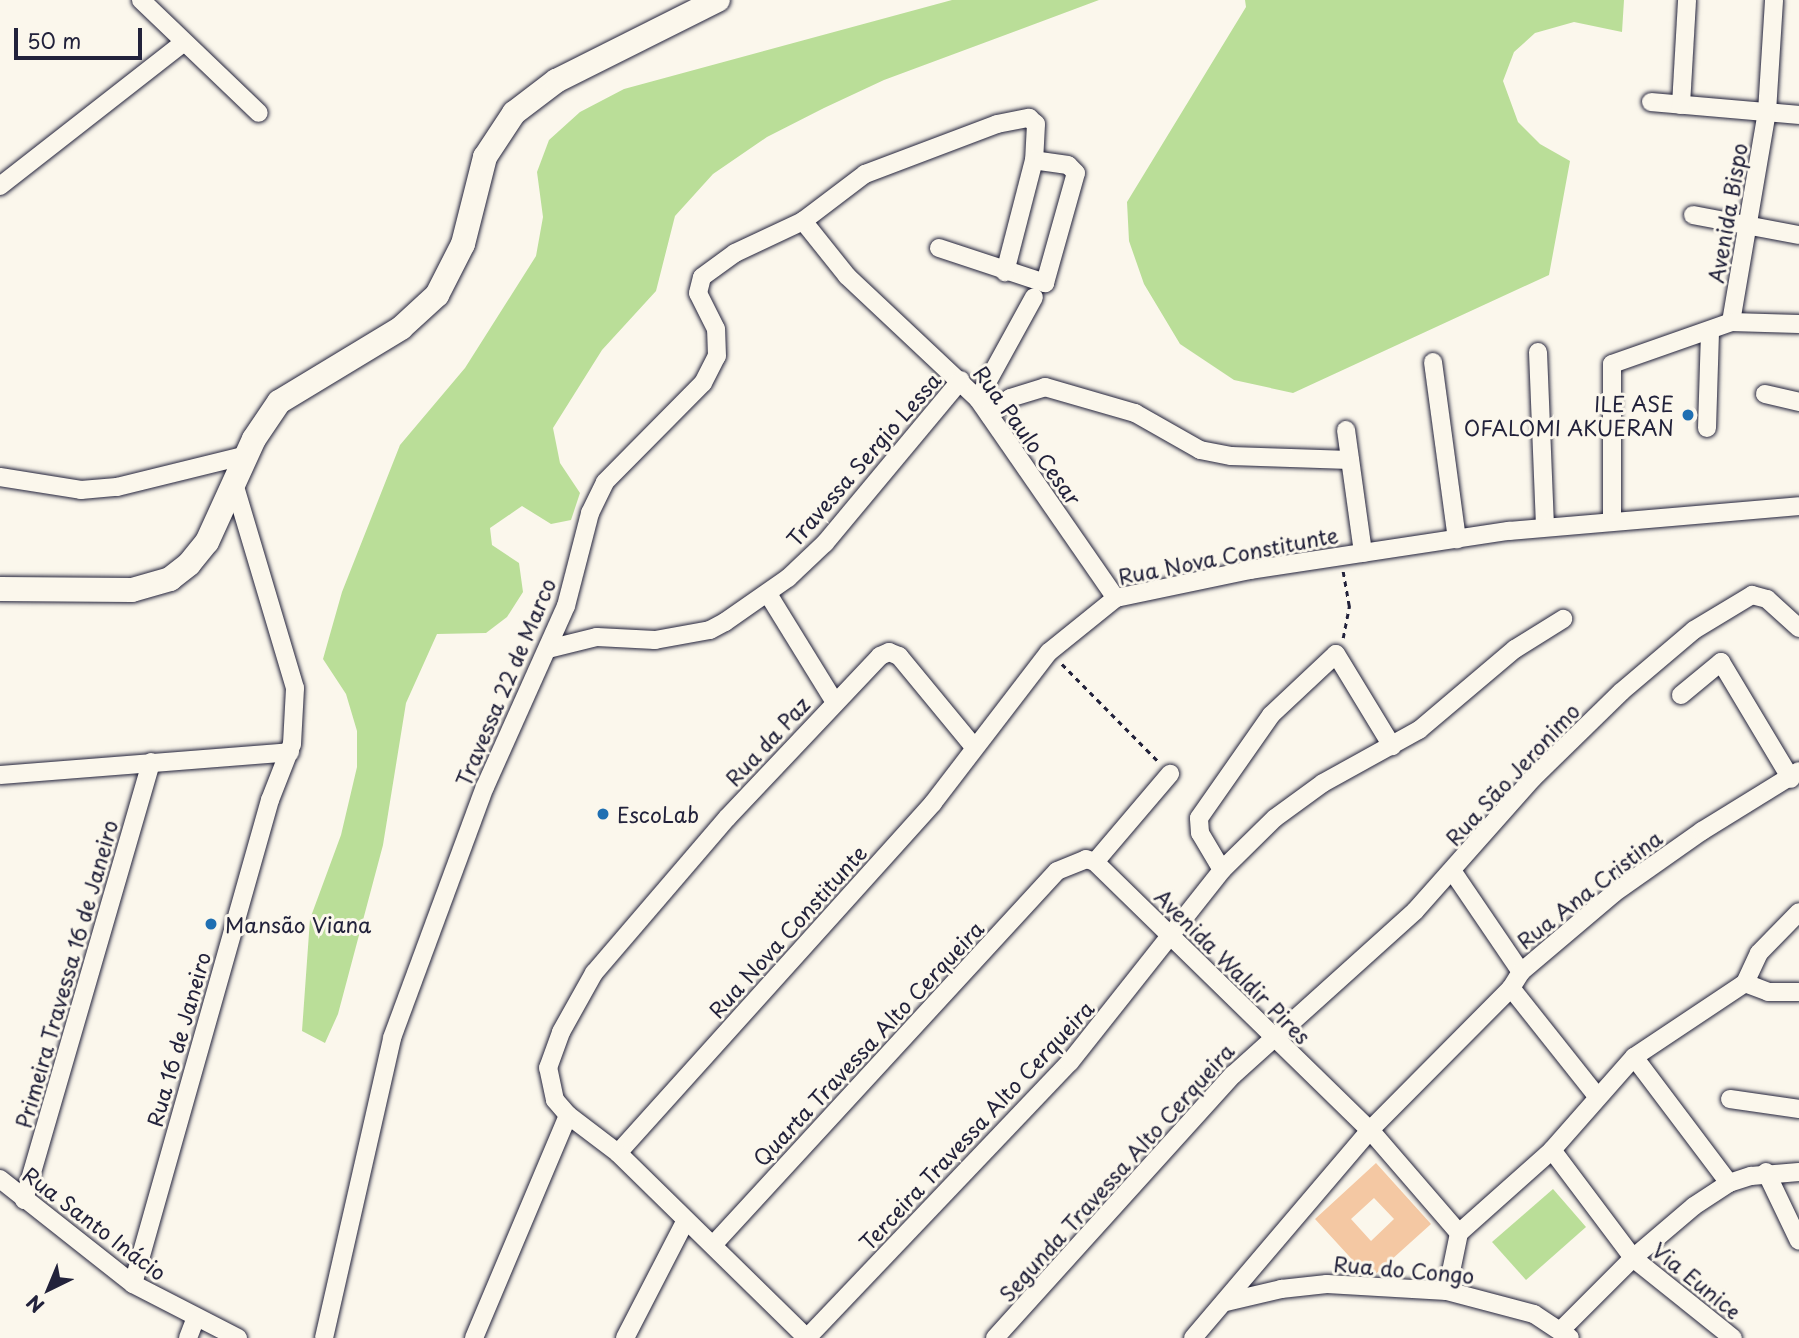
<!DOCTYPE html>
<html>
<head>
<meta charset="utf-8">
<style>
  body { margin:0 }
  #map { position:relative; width:1799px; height:1338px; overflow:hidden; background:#fbf7ec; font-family:"Playpen Sans",sans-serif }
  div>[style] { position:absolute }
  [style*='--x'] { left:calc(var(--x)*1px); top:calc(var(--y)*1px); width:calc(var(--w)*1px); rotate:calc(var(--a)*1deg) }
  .green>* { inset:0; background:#bade98 }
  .building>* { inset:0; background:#f4c8a3 }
  .path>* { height:2.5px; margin-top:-1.25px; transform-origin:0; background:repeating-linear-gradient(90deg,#22223b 0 5px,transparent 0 10px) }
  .roads { filter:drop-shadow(0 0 2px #22223b) drop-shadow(0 0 2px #22223b) }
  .street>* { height:18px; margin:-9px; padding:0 9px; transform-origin:9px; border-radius:9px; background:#fbf7ec }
  .secondary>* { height:24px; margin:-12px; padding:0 12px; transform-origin:12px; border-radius:12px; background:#fbf7ec }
  .dots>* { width:19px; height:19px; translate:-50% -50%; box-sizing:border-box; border:4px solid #fbf7ec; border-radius:50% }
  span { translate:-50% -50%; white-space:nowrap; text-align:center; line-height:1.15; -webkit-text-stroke:6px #fbf7ec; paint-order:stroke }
  .street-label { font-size:21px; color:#22223b }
  .poi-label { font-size:21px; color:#22223b }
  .right { translate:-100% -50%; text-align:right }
  .left { translate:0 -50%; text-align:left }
  .north { position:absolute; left:14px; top:1254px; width:70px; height:70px; -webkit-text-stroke:5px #fbf7ec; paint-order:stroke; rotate:223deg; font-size:19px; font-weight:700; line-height:28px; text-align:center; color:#22223b }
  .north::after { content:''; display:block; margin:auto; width:24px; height:32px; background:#22223b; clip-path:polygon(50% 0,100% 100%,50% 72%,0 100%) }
  .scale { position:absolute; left:14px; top:28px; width:128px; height:32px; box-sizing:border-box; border:4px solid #22223b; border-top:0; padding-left:9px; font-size:21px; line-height:24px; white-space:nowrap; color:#22223b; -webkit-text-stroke:5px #fbf7ec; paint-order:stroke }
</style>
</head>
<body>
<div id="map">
  <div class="green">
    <div style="clip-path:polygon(952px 0,1099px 0,884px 80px,824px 108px,767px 137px,713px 174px,675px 216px,656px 291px,602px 350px,553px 428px,560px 463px,580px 493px,571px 520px,551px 524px,522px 506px,490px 528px,492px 545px,519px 563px,523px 592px,507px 617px,486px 633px,437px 634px,406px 703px,383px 845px,338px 1014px,325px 1043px,302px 1031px,310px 919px,341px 835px,357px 767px,357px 731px,346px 694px,323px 659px,342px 592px,400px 445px,465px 368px,536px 256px,543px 217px,537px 172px,549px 140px,580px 112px,624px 89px)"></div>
    <div style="clip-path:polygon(1245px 0,1624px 0,1622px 32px,1574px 22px,1535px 33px,1514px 52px,1503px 81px,1518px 122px,1540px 144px,1570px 161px,1549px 275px,1293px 393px,1234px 380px,1180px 344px,1144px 284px,1129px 241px,1127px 202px,1246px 7px)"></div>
    <div style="clip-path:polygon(1553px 1189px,1586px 1227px,1526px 1280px,1492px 1242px)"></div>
  </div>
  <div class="building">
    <div style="clip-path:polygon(evenodd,1376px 1163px,1431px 1224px,1370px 1279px,1315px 1219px,1376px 1163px,1374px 1198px,1394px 1219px,1371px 1241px,1351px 1219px,1374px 1198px)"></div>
  </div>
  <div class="path">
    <div style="--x:1343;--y:638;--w:33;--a:-79"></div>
    <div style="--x:1349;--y:606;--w:35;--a:-100"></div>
    <div style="--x:1062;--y:664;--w:136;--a:45.3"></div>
  </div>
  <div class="roads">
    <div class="street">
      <div style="--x:141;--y:0;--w:163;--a:43.8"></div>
      <div style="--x:1651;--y:102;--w:149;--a:5"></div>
      <div style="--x:1681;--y:105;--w:105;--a:-86.7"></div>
      <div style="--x:0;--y:186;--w:231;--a:-38"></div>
      <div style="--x:1693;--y:215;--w:108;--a:10.7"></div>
      <div style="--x:803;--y:221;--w:70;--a:51.3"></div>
      <div style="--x:847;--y:276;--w:180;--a:43.2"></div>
      <div style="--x:978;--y:399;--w:242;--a:55.3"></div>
      <div style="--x:939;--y:248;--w:112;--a:18.3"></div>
      <div style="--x:1045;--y:283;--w:114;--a:-74.3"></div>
      <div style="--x:1076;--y:173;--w:11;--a:-135"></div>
      <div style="--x:1068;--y:165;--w:34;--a:-172"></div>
      <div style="--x:1731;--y:322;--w:213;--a:-80.3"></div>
      <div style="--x:1767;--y:112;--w:112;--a:-86.4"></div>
      <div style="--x:1538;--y:352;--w:174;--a:87.7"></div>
      <div style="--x:1433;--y:362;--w:179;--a:82.3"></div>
      <div style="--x:1765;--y:394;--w:35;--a:13"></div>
      <div style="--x:978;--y:399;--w:116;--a:-61.2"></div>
      <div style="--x:989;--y:414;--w:26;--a:-37"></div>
      <div style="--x:1010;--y:398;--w:37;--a:-17"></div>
      <div style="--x:1045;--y:387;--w:94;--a:16.1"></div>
      <div style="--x:1135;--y:413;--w:75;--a:29.6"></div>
      <div style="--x:1200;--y:450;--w:32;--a:11"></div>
      <div style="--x:1231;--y:456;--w:119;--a:1.9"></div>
      <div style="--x:1707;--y:428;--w:97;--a:-88.2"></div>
      <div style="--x:1346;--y:430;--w:124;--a:82.1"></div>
      <div style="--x:0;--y:477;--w:82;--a:9.1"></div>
      <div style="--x:81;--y:490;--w:36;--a:-5"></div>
      <div style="--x:117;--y:487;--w:134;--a:-13.8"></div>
      <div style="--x:1612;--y:520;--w:156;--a:-90"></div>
      <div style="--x:1612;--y:364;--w:126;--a:-19.4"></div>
      <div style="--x:1731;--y:322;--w:68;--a:1.7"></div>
      <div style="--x:768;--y:594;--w:126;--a:58.3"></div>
      <div style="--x:548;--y:649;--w:50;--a:-13.8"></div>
      <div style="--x:597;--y:637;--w:58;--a:3"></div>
      <div style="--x:655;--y:640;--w:56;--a:-10.3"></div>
      <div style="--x:710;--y:630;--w:17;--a:-28"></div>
      <div style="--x:725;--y:622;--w:77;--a:-34.9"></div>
      <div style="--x:788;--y:578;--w:51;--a:-43.4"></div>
      <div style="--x:825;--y:543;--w:212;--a:-50.2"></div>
      <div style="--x:1681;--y:695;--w:52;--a:-39.5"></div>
      <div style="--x:1721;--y:662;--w:136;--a:59.1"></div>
      <div style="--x:0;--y:775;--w:291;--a:-4.5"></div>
      <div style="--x:1095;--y:862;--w:116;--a:-49.6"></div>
      <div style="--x:1222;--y:870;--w:43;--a:-120.7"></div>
      <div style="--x:1200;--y:833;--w:15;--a:-94"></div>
      <div style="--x:1199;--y:818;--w:126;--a:-55"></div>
      <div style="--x:1271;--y:715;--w:89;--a:-43.2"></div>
      <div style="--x:1336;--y:654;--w:108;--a:58.7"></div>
      <div style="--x:1453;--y:872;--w:121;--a:55.8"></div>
      <div style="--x:1745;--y:983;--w:25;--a:21"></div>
      <div style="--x:1768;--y:992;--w:31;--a:0"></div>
      <div style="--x:1511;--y:988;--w:138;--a:51.5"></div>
      <div style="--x:1634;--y:1057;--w:158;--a:53"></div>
      <div style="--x:1730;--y:1099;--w:70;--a:8.2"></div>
      <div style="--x:568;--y:1115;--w:20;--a:-131"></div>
      <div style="--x:555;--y:1100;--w:33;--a:-102"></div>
      <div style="--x:548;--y:1068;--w:38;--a:-70"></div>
      <div style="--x:561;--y:1032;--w:68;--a:-60.8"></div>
      <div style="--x:594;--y:973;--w:204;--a:-49.4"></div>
      <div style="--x:727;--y:818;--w:223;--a:-46.6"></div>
      <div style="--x:880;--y:656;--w:10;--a:-24"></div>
      <div style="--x:889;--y:652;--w:11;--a:22"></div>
      <div style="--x:899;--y:656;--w:118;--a:50.5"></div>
      <div style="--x:1552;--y:1150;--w:135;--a:53.1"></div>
      <div style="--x:1633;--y:1258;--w:128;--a:38.7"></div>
      <div style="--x:618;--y:1153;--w:471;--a:-48"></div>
      <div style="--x:933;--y:803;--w:190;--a:-52.5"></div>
      <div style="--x:1049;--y:652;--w:86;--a:-38.9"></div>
      <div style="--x:1116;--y:598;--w:137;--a:-11.8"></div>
      <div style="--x:1250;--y:570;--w:262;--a:-8.6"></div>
      <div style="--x:1509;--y:531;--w:291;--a:-4.9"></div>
      <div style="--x:1766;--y:1172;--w:76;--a:64.4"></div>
      <div style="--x:0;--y:1179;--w:169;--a:38.3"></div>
      <div style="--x:133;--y:1284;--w:118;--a:27.2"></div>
      <div style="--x:24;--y:1200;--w:456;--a:-73.8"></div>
      <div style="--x:1459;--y:1233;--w:125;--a:-41.7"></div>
      <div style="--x:1552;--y:1150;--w:124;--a:-48.6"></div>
      <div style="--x:1634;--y:1057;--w:133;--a:-33.7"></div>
      <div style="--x:1745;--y:983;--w:33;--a:-65"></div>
      <div style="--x:1759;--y:953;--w:57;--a:-45.7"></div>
      <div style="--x:713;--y:1245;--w:508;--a:-47.39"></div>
      <div style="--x:1057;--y:871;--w:31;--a:-22"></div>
      <div style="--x:1086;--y:859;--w:9;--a:18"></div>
      <div style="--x:1095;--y:862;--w:384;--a:44.3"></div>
      <div style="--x:1370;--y:1130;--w:136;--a:49.2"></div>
      <div style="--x:133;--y:1284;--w:503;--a:-74.2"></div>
      <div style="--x:270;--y:800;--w:60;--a:-68.6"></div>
      <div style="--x:292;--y:744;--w:56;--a:-86.9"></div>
      <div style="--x:295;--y:688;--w:213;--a:-106.6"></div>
      <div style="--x:1447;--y:1291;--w:59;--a:-78.3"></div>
      <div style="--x:1226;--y:1302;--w:57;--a:-13.3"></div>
      <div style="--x:1281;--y:1289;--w:46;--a:-6.2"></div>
      <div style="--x:1327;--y:1284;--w:120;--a:3.3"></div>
      <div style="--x:1447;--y:1291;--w:90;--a:14.8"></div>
      <div style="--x:1534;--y:1314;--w:43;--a:33.7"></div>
      <div style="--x:1561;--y:1330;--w:102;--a:-45"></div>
      <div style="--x:1633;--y:1258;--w:80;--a:-40.4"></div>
      <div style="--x:1694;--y:1206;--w:42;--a:-33.3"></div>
      <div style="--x:1729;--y:1183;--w:23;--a:-18"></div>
      <div style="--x:1751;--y:1176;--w:48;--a:-4.8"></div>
      <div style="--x:188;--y:1338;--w:22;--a:-69"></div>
      <div style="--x:324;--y:1338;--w:308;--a:-77.2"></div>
      <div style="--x:392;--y:1038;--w:268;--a:-69.7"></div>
      <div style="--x:485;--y:787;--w:198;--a:-65.9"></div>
      <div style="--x:566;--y:606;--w:96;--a:-75.5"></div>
      <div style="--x:590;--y:513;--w:34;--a:-64"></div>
      <div style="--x:605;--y:482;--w:139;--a:-45.3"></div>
      <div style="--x:703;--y:383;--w:30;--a:-63"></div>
      <div style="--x:717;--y:356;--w:27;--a:-92"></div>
      <div style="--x:716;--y:329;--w:40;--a:-116.6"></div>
      <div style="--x:698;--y:293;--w:16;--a:-76"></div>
      <div style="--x:702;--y:277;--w:41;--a:-36"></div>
      <div style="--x:735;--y:253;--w:75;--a:-25.2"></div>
      <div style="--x:803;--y:221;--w:78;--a:-37.2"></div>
      <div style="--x:865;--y:174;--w:141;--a:-20.7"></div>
      <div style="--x:997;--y:124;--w:33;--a:-11"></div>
      <div style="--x:1029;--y:118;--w:9;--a:41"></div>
      <div style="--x:1036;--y:124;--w:36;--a:93"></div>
      <div style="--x:1034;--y:160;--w:116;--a:104.5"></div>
      <div style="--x:474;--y:1338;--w:242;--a:-67.1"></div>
      <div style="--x:568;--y:1115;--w:63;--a:37.2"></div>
      <div style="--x:618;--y:1153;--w:264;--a:44.4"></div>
      <div style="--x:625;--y:1338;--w:131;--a:-62.7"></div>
      <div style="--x:807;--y:1338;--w:381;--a:-46.4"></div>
      <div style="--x:1070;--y:1062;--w:245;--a:-51.6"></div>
      <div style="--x:1222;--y:870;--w:74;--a:-44.5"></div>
      <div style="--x:1275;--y:818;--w:59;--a:-36.1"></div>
      <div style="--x:1323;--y:783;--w:110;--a:-28.9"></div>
      <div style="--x:1419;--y:730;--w:126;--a:-40.2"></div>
      <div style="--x:1515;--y:649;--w:57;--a:-32"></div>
      <div style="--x:995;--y:1338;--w:355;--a:-47.9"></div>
      <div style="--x:1233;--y:1075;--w:245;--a:-42"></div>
      <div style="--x:1415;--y:911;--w:178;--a:-48.4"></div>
      <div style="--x:1533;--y:778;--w:123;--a:-44.3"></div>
      <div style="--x:1621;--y:692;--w:96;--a:-40.3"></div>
      <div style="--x:1694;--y:630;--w:68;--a:-31.1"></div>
      <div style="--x:1752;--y:595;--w:16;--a:15"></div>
      <div style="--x:1767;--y:599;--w:43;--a:42.2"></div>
      <div style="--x:1193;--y:1338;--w:273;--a:-49.6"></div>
      <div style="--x:1370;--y:1130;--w:200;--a:-45.2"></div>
      <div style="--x:1511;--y:988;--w:19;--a:-58"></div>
      <div style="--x:1521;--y:972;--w:122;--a:-40.3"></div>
      <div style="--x:1614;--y:893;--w:108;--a:-35.2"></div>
      <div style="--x:1702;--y:831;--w:114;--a:-31.7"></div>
    </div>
    <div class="secondary">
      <div style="--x:0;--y:589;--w:132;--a:0.4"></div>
      <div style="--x:132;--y:590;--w:40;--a:-16"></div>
      <div style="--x:170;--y:579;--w:24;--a:-38"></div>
      <div style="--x:189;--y:564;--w:28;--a:-51"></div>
      <div style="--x:207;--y:542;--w:113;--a:-65.5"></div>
      <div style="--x:254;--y:439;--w:45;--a:-56"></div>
      <div style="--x:279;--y:402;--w:143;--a:-31.2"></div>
      <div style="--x:401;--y:328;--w:49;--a:-42.5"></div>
      <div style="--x:437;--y:295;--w:57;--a:-63"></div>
      <div style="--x:463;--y:244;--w:90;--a:-75.8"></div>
      <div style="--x:485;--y:157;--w:53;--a:-56.6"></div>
      <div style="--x:514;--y:113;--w:53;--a:-37.3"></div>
      <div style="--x:556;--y:81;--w:181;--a:-26.6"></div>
    </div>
  </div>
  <div class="dots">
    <div style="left:1688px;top:415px;background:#1f6fb2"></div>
    <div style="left:603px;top:814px;background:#1f6fb2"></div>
    <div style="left:211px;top:924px;background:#1f6fb2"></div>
  </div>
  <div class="street-label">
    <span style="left:1727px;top:213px;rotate:-80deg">Avenida Bispo</span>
    <span style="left:1028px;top:435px;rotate:54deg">Rua Paulo Cesar</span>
    <span style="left:863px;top:459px;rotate:-49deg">Travessa Sergio Lessa</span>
    <span style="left:1228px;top:555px;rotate:-11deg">Rua Nova Constitunte</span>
    <span style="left:505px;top:682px;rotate:-67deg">Travessa 22 de Marco</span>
    <span style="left:767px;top:741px;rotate:-47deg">Rua da Paz</span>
    <span style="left:1512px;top:774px;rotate:-47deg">Rua São Jeronimo</span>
    <span style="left:1589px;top:889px;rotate:-38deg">Rua Ana Cristina</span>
    <span style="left:787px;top:931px;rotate:-48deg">Rua Nova Constitunte</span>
    <span style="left:1233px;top:966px;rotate:45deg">Avenida Waldir Pires</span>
    <span style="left:66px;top:974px;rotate:-74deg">Primeira Travessa 16 de Janeiro</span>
    <span style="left:178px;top:1039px;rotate:-74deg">Rua 16 de Janeiro</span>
    <span style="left:868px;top:1043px;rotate:-47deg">Quarta Travessa Alto Cerqueira</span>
    <span style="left:976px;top:1125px;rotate:-47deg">Terceira Travessa Alto Cerqueira</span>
    <span style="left:1116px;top:1172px;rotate:-48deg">Segunda Travessa Alto Cerqueira</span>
    <span style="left:95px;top:1223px;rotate:37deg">Rua Santo Inácio</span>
    <span style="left:1404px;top:1269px;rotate:5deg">Rua do Congo</span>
    <span style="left:1697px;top:1280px;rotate:39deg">Via Eunice</span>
  </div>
  <div class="poi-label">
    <span class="right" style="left:1674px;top:415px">ILE ASE<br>OFALOMI AKUERAN</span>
    <span class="left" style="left:617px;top:814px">EscoLab</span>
    <span class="left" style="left:225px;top:924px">Mansão Viana</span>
  </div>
  <div class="north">N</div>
  <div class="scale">50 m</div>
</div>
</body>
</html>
